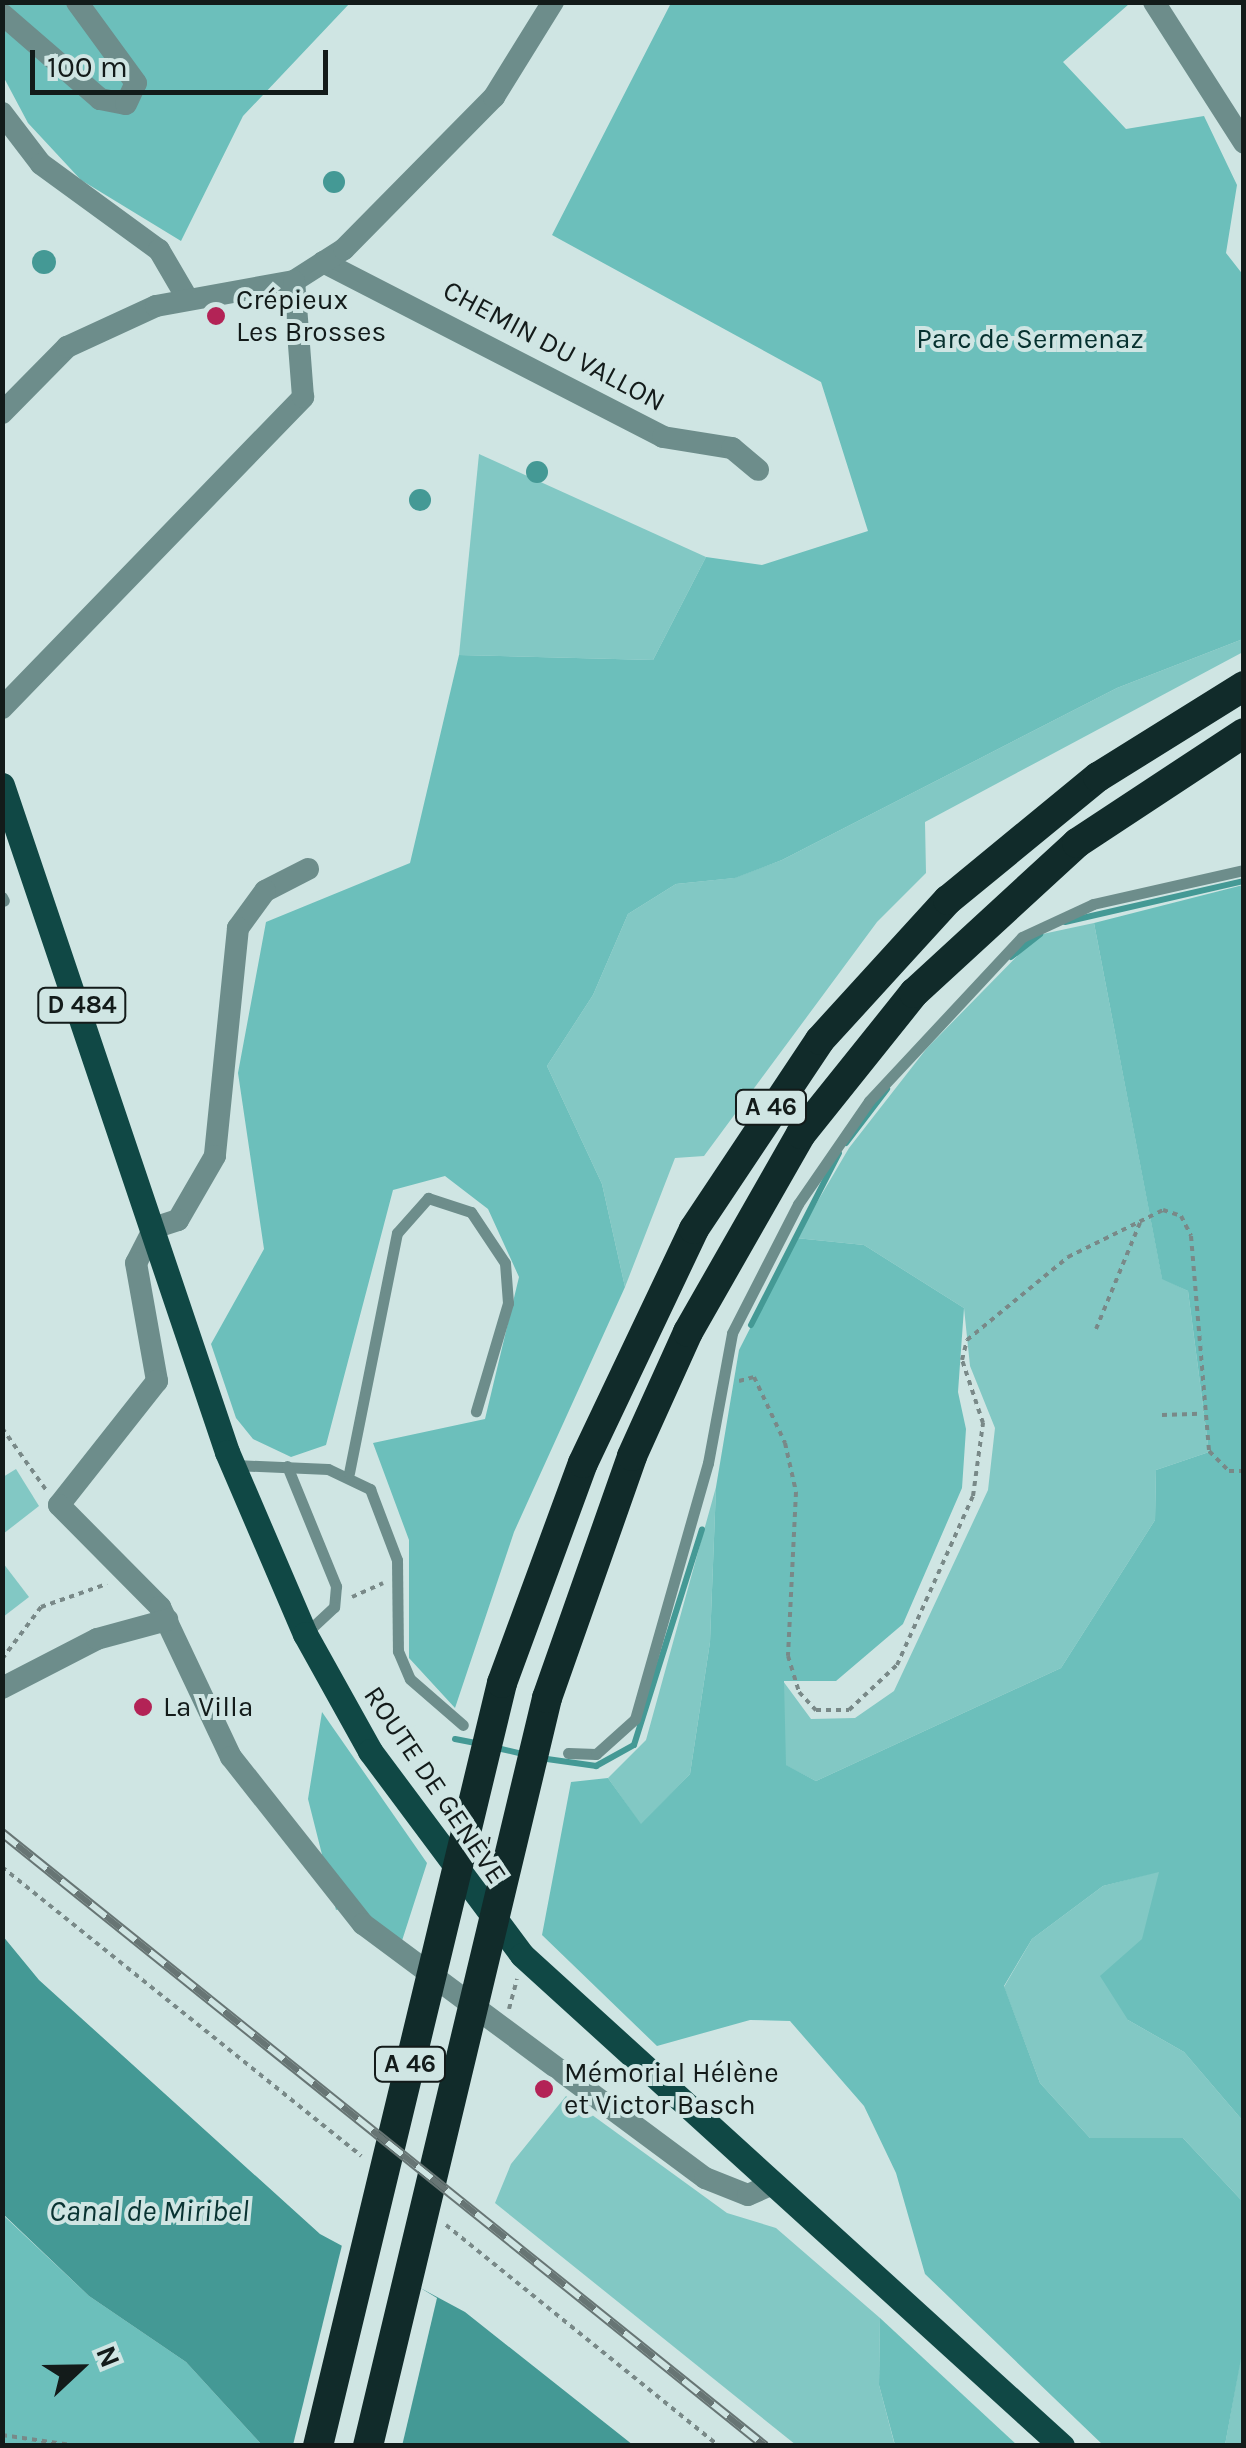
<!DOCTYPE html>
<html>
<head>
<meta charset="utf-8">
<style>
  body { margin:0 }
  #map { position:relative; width:1246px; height:2448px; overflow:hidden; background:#cfe5e3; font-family:Karla,sans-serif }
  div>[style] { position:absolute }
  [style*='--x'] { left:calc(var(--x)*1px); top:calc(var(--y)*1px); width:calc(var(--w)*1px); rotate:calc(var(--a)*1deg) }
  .green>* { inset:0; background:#82c8c4 }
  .forest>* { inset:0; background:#6cbfbb }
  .water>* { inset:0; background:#449995 }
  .round { border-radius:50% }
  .pier>* { inset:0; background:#cfe5e3 }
  .stream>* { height:6px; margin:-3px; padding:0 3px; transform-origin:3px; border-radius:3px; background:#449995 }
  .path>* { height:4px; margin-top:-2px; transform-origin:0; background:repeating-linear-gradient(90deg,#798988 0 5px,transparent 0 10px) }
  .service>* { height:11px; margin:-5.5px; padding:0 5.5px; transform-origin:5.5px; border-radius:5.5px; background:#6d8d8b }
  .minor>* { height:22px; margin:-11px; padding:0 11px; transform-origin:11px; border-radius:11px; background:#6d8d8b }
  .primary>* { height:25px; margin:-12.5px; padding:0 12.5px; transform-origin:12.5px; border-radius:12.5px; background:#104845 }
  .motorway>* { height:30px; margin:-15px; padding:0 15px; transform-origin:15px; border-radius:15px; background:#112b2a }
  .rail>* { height:10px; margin-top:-5px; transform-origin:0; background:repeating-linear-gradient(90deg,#cfe5e3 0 19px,#677574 0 38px); box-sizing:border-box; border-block:2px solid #677574 }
  .dots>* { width:28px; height:28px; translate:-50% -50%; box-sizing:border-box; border:5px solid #cfe5e3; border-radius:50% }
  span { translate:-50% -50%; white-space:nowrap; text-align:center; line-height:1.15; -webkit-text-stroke:8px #cfe5e3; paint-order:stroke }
  .shield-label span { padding:2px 8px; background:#cfe5e3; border:2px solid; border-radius:8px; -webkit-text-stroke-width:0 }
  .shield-label { font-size:25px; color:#131b1a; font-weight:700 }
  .poi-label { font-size:28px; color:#131b1a }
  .left { translate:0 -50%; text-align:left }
  .park-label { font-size:28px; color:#06312f }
  .street-label { font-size:28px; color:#131b1a }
  .water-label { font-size:30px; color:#093332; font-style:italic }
  .frame { position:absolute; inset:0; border:5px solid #131b1a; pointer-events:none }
  .north { position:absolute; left:30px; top:2318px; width:100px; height:100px; -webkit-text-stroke:8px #cfe5e3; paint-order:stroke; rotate:68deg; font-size:28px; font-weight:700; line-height:40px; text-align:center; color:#131b1a }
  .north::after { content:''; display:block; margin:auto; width:35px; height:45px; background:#131b1a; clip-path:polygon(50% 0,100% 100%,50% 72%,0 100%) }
  .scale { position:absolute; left:30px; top:50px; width:298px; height:45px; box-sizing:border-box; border:5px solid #131b1a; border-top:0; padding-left:12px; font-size:30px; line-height:35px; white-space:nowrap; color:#131b1a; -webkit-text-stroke:8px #cfe5e3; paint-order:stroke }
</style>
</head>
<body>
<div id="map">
  <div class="green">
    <div style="clip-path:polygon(479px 454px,706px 557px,653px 660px,459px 655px)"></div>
    <div style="clip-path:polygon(1243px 639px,1243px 652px,925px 822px,926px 873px,877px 922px,704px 1156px,675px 1158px,625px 1287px,602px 1184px,547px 1066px,593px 995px,628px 914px,676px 884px,734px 878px,782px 860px,1117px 688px)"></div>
    <div style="clip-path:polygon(1094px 923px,1162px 1278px,1188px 1291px,1209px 1452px,1156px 1470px,1155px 1520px,1061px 1668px,816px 1781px,785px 1765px,783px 1681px,811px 1719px,855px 1718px,894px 1691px,988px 1490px,995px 1428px,970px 1366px,964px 1308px,864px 1245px,796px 1238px,849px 1148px,927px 1048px,1038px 935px)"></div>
    <div style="clip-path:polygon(16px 1469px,39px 1506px,3px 1534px,3px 1477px)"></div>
    <div style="clip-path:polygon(716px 1487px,710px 1642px,690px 1774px,641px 1825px,608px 1778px,646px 1740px)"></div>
    <div style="clip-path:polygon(3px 1563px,29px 1597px,3px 1617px)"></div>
    <div style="clip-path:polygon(1160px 1871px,1128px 2020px,1184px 2052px,1243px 2121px,1243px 2202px,1183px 2138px,1090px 2138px,1040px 2083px,1004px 1987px,1032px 1939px,1103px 1886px)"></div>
    <div style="clip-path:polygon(566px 2096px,727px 2213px,776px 2228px,880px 2318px,879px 2385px,895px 2446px,796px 2445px,495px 2203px,511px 2164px)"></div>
    <div style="clip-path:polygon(1243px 2348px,1243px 2445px,1225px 2445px,1242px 2350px)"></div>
  </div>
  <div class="forest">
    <div style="clip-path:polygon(2px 3px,350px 3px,243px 116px,181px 241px,81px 180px,28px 123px,3px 76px)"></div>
    <div style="clip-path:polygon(671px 3px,1129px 4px,1063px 62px,1126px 129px,1204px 116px,1237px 185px,1226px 253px,1244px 276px,1243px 639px,1117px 688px,782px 860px,735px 878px,676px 884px,628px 914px,593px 995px,547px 1066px,602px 1184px,625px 1287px,514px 1532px,455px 1708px,409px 1658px,409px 1540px,373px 1443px,485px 1419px,519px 1277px,488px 1209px,445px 1176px,393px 1190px,326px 1445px,291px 1457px,253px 1439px,236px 1418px,211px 1344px,264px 1249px,238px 1073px,266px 922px,410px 863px,459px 655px,653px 660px,706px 557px,762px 565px,868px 531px,821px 382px,552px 235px)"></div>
    <div style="clip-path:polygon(1243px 885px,1243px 2121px,1184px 2052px,1128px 2020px,1100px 1976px,1142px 1939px,1159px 1872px,1103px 1886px,1032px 1939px,1004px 1986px,1040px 2083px,1090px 2138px,1183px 2138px,1243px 2202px,1243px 2348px,1225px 2445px,1103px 2445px,925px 2274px,896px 2173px,864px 2106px,790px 2021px,750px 2020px,657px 2046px,542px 1935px,571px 1782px,608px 1778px,641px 1824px,690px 1774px,710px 1642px,716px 1487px,739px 1350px,796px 1238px,864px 1245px,964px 1308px,958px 1392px,966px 1429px,962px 1488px,903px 1624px,836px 1681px,784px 1681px,786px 1765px,816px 1781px,1061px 1668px,1155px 1520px,1156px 1470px,1209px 1452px,1188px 1291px,1162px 1279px,1094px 923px)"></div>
    <div style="clip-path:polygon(322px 1712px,427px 1863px,399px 1950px,351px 1905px,336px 1910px,308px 1799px)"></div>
    <div style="clip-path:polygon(2px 2214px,89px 2296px,186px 2362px,262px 2445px,3px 2445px)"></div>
    <div style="clip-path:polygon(880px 2318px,1017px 2445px,895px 2445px,879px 2385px)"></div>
  </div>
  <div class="water">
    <div class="round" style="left:323px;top:171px;width:22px;height:22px"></div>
    <div class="round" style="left:32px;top:250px;width:24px;height:24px"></div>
    <div class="round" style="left:526px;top:461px;width:22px;height:22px"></div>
    <div class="round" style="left:409px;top:489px;width:22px;height:22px"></div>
    <div style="clip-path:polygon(2px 1935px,39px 1980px,320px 2234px,465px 2312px,633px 2445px,262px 2445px,186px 2362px,89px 2296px,3px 2214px)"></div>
  </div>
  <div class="pier">
    <div style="clip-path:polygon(343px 2241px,437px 2298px,402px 2446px,293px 2445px)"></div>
  </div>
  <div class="stream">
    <div style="--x:1065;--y:922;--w:184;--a:-12.9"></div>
    <div style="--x:1011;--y:957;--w:37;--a:-38"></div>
    <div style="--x:846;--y:1143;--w:68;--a:-52.8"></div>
    <div style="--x:751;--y:1325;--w:193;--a:-62.9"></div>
    <div style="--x:455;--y:1739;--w:25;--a:11"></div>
    <div style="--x:497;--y:1748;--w:27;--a:13"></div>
    <div style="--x:540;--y:1758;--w:57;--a:8.1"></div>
    <div style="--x:596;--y:1766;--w:43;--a:-28.9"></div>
    <div style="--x:634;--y:1745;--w:226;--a:-72.5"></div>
  </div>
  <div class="path">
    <div style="--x:1096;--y:1329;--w:115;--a:-67.5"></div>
    <div style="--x:739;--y:1381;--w:16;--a:-15"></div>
    <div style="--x:754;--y:1377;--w:73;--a:64.8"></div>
    <div style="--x:785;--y:1443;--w:50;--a:77.3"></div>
    <div style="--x:796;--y:1492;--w:164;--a:92.8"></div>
    <div style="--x:788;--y:1656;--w:38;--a:73"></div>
    <div style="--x:799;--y:1692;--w:25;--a:47"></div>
    <div style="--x:816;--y:1710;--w:33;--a:0"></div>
    <div style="--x:849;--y:1710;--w:66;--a:-43.2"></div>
    <div style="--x:897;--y:1665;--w:185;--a:-65.8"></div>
    <div style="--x:973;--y:1496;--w:74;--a:-82.2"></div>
    <div style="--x:983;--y:1423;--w:66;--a:-108.4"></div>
    <div style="--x:962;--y:1360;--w:21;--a:-76"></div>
    <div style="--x:967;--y:1340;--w:131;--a:-39.4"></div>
    <div style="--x:1068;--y:1257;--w:106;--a:-26.3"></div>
    <div style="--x:1163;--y:1210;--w:19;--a:18"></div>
    <div style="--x:1181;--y:1216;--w:22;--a:63"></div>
    <div style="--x:1191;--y:1236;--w:216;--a:85.2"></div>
    <div style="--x:1209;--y:1451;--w:28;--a:45"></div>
    <div style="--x:1229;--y:1471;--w:15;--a:0"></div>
    <div style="--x:1162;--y:1415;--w:38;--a:-2"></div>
    <div style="--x:2;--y:1428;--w:76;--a:54.6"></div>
    <div style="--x:352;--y:1597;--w:34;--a:-24"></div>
    <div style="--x:2;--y:1659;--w:65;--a:-53.1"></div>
    <div style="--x:41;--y:1607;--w:70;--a:-19.2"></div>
    <div style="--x:2;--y:1867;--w:461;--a:38.8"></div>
    <div style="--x:509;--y:2009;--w:31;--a:-75"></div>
    <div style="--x:446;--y:2225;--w:351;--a:39"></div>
    <div style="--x:2;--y:2435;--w:77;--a:8.2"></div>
  </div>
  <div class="service">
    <div style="--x:2;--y:897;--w:4;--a:63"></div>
    <div style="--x:235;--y:1465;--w:93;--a:2.5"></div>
    <div style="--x:328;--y:1469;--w:47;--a:25.5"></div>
    <div style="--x:370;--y:1489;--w:76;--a:69.2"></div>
    <div style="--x:397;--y:1560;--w:91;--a:89.4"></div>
    <div style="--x:398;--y:1651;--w:30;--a:67"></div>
    <div style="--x:410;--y:1679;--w:70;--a:41"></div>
    <div style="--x:287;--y:1466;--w:130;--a:67.8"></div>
    <div style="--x:336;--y:1586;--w:21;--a:95"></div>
    <div style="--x:334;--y:1607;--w:40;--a:137"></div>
    <div style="--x:349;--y:1473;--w:245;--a:-78.7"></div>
    <div style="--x:397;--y:1233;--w:47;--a:-48.5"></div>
    <div style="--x:428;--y:1198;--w:45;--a:18"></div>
    <div style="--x:471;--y:1212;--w:61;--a:56.3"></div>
    <div style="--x:505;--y:1263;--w:40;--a:85.7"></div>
    <div style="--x:508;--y:1303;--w:113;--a:106.5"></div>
    <div style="--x:568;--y:1753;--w:28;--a:2"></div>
    <div style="--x:596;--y:1754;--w:52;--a:-41.9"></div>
    <div style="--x:635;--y:1719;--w:266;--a:-74.1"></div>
    <div style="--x:708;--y:1463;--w:132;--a:-79.5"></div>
    <div style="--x:732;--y:1333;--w:145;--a:-62.9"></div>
    <div style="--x:798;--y:1204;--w:125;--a:-55.4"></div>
    <div style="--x:869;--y:1101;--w:224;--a:-47"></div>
    <div style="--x:1022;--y:937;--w:78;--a:-24.9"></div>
    <div style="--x:1093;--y:904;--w:155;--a:-12.7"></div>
  </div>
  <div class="minor">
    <div style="--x:1154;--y:2;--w:167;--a:57.4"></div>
    <div style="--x:2;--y:14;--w:130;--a:40.9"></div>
    <div style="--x:100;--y:99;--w:26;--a:11"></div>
    <div style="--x:126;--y:104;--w:23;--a:-65"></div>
    <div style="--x:136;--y:83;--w:100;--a:-126.1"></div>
    <div style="--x:2;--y:113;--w:64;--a:52.6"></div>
    <div style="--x:41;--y:164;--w:146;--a:36.1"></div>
    <div style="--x:159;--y:250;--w:56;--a:59.7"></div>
    <div style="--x:323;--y:262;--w:382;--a:27.2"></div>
    <div style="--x:663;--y:437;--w:70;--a:9.1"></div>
    <div style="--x:732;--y:448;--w:34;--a:40"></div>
    <div style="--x:2;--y:413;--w:93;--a:-45.4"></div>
    <div style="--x:67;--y:347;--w:98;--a:-24.7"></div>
    <div style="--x:156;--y:306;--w:140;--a:-10.3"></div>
    <div style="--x:294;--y:281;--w:59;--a:-32.6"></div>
    <div style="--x:344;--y:249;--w:214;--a:-45.4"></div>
    <div style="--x:494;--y:97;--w:112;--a:-58.2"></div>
    <div style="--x:2;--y:708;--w:433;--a:-45.9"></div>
    <div style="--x:303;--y:397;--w:116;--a:-94.4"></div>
    <div style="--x:308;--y:869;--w:48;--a:152.9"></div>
    <div style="--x:265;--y:891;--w:46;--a:126.1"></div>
    <div style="--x:238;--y:928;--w:229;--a:95.8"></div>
    <div style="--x:215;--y:1156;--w:74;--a:120"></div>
    <div style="--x:178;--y:1220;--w:25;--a:162"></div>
    <div style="--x:154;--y:1228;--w:39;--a:117"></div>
    <div style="--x:136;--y:1263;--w:120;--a:79.9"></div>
    <div style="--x:157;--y:1381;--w:158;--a:128.3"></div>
    <div style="--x:59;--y:1505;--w:144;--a:45.3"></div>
    <div style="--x:160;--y:1607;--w:166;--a:64.7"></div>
    <div style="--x:231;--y:1757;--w:213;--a:51.7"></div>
    <div style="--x:363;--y:1924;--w:426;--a:36.6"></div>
    <div style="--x:705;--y:2178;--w:46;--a:21.6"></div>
    <div style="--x:748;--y:2195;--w:27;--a:-24"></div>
    <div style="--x:2;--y:1688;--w:107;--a:-27.3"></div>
    <div style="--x:97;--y:1639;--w:73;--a:-15.2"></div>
  </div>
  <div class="primary">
    <div style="--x:2;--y:785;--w:704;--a:71.36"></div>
    <div style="--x:227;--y:1452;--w:198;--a:66.8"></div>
    <div style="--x:305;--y:1634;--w:134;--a:60.9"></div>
    <div style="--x:370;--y:1751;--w:254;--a:53.3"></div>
    <div style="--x:522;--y:1955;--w:730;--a:42.28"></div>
  </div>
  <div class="motorway">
    <div style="--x:318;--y:2446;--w:785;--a:-76.44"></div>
    <div style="--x:502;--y:1683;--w:234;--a:-69.8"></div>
    <div style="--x:583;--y:1463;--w:259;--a:-64.6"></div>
    <div style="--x:694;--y:1229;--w:227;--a:-56.3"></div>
    <div style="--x:820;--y:1040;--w:190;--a:-47.6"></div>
    <div style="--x:948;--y:900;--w:194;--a:-39.4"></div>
    <div style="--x:1098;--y:777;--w:172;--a:-31.9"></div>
    <div style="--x:368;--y:2446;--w:769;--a:-76.54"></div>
    <div style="--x:547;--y:1698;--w:256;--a:-70.6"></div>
    <div style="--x:632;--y:1456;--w:136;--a:-65.7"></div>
    <div style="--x:688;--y:1332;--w:228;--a:-60.3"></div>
    <div style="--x:801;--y:1134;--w:181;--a:-51.3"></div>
    <div style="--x:914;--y:993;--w:222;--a:-42.6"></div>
    <div style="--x:1077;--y:843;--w:200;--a:-33.4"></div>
  </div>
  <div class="rail">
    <div style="--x:2;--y:1833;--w:979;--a:38.78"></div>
  </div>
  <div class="dots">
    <div style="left:216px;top:316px;background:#b32356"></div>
    <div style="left:143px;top:1707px;background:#b32356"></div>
    <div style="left:544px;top:2089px;background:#b32356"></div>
  </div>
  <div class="shield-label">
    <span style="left:82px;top:1005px">D 484</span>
    <span style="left:771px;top:1107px">A 46</span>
    <span style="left:410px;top:2064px">A 46</span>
  </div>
  <div class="poi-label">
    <span class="left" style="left:236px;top:316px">Crépieux<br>Les Brosses</span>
    <span class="left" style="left:163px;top:1707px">La Villa</span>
    <span class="left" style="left:564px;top:2089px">Mémorial Hélène<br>et Victor Basch</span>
  </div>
  <div class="park-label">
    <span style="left:1030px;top:339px">Parc de Sermenaz</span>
  </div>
  <div class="street-label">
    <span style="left:554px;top:346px;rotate:28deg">CHEMIN DU VALLON</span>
    <span style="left:435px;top:1785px;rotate:56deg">ROUTE DE GENÈVE</span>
  </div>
  <div class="water-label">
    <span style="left:149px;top:2211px">Canal de Miribel</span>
  </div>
  <div class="frame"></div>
  <div class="north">N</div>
  <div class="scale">100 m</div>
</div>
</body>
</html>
